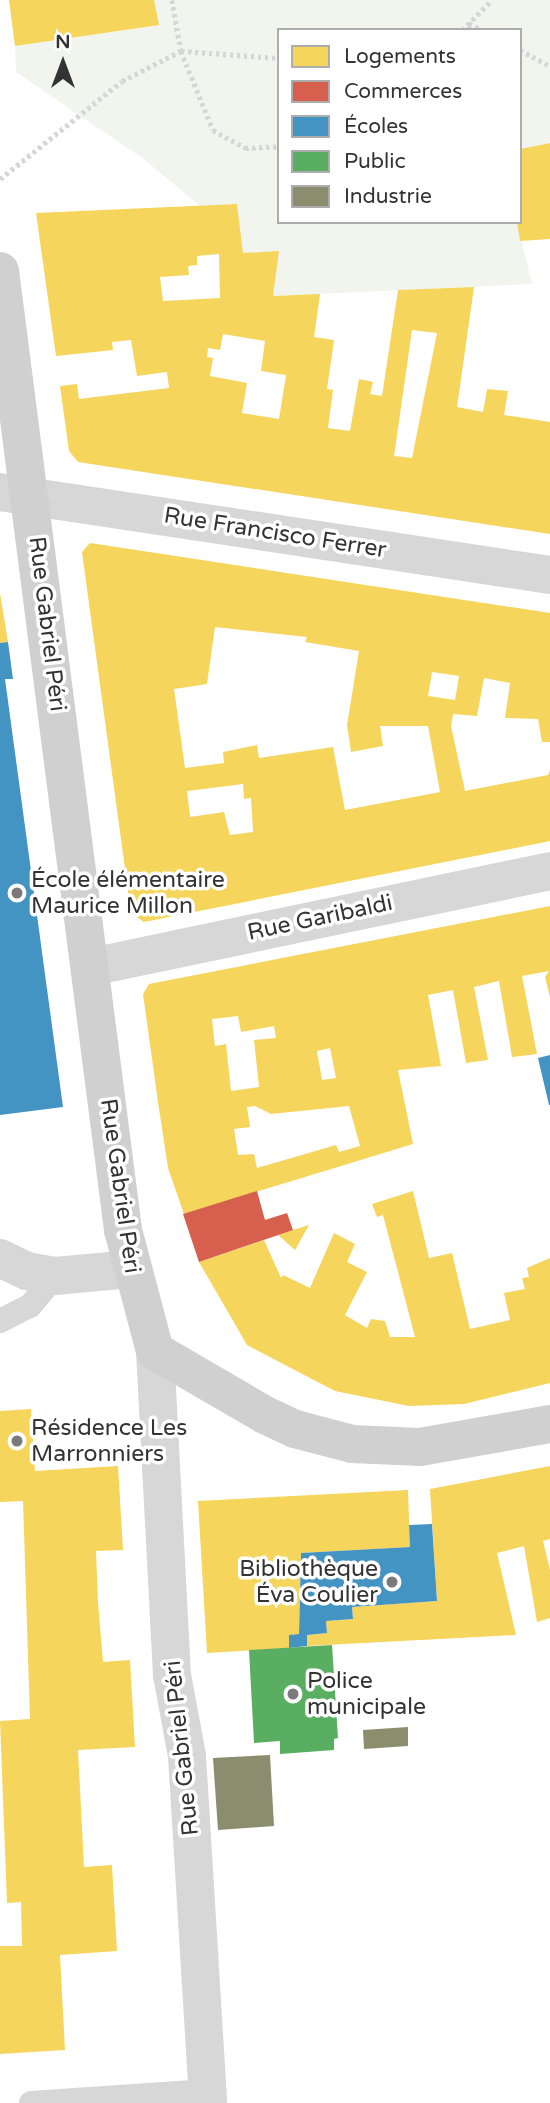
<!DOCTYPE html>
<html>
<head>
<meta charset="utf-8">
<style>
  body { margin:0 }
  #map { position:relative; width:550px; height:2103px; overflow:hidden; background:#fff; font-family:"Varela Round",sans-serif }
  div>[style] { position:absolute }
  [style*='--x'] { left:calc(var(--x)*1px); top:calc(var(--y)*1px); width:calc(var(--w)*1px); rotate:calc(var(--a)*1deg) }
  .green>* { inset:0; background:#f1f5ed }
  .homes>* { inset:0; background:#f6d55c }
  .shops>* { inset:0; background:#d6604d }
  .schools>* { inset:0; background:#4393c3 }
  .public>* { inset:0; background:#5aae61 }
  .industry>* { inset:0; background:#8c8c6e }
  .path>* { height:4.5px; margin-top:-2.25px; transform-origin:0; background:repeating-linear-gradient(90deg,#d6d6d6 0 3.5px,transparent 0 7px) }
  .lane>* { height:24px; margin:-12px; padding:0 12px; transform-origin:12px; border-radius:12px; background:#d7d7d7 }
  .street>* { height:38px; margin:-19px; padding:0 19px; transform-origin:19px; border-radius:19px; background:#d7d7d7 }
  .secondary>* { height:38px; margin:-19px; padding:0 19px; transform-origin:19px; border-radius:19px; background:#d0d0d0 }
  .dots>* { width:19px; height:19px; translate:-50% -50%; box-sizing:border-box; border:4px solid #fff; border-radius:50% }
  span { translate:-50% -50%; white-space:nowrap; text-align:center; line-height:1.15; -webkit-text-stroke:7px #fff; paint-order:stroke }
  .street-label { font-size:23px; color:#333 }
  .poi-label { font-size:23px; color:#333 }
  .left { translate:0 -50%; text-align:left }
  .right { translate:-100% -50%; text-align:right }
  .legend { position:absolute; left:277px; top:28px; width:245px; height:196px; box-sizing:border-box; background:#fff; border:2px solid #adadad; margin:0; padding:9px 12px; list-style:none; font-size:21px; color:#333 }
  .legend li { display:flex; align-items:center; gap:14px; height:35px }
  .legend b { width:35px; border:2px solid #adadad }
  .north { position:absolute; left:28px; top:28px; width:70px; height:70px; -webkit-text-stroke:5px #fff; paint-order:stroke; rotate:0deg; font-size:19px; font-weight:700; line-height:28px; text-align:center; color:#333 }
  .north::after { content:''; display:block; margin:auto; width:24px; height:32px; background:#333; clip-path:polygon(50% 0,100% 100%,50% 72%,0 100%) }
</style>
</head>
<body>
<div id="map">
  <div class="green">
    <div style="clip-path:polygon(154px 0,550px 0,550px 143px,520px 149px,520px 30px,279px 30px,279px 222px,517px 222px,532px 284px,273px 296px,243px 253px,237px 204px,200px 206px,145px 160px,16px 72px,15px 46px,158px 25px)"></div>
  </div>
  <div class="homes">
    <div style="clip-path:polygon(9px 0,154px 0,159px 25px,15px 46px)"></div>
    <div style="clip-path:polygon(550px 143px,550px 239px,520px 241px,517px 222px,520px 222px,520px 149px)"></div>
    <div style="clip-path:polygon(evenodd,237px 204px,243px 253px,279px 251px,273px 296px,320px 294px,314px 337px,334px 340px,327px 389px,333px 390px,328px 428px,350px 431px,359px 379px,373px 382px,370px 394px,382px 396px,398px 290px,474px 287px,457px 407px,483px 412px,487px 389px,508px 391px,504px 415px,550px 422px,550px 534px,78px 462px,69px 451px,60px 386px,77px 384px,79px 399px,169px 388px,167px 372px,137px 376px,131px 340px,112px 342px,113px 350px,56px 356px,36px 213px,237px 204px,219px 254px,220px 298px,163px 301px,160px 277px,189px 275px,188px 266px,197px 265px,197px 256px,219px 254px,237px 204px,412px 330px,437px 333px,412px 458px,394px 456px,412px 330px,237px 204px,223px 334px,265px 341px,261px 371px,286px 375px,279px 419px,242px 413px,247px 383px,210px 376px,213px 358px,207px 357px,208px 348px,220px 350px,223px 334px)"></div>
    <div style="clip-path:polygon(evenodd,90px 543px,550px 613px,550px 742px,542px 742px,538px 719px,505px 718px,510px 683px,484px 678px,477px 716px,453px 714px,451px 726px,465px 791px,548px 775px,550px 770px,550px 841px,144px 922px,131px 913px,82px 552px,90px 543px,215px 627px,307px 637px,305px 642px,359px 651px,347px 725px,351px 752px,383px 746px,380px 726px,428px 726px,440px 792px,345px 810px,333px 747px,259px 758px,257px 745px,223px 752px,224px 763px,185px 768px,174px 689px,207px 684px,215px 627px,90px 543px,432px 672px,459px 676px,455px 700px,428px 696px,432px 672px,90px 543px,243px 784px,244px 799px,251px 798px,253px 832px,230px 835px,224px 812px,190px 817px,187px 791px,243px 784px)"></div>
    <div style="clip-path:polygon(0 593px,8px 642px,0 643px)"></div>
    <div style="clip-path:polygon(evenodd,550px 906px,550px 997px,545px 977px,549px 971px,522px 976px,537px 1054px,512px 1057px,499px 981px,474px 987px,488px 1060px,466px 1063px,453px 990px,428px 995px,441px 1066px,398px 1070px,413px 1144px,184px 1214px,168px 1168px,158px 1102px,143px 994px,149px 984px,550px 906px,238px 1016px,241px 1032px,274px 1026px,276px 1038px,254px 1040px,259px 1087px,231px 1091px,226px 1044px,215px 1046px,212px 1019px,238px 1016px,550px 906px,330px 1048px,336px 1078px,322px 1080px,317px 1051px,330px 1048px,550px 906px,255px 1106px,271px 1114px,349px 1106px,360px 1146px,339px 1152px,336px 1145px,257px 1168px,254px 1154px,238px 1155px,234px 1129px,250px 1127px,247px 1107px,255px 1106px)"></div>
    <div style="clip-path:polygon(413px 1191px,429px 1258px,452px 1253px,470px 1329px,510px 1320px,504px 1293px,525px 1289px,522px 1278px,529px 1277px,527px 1268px,550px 1258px,550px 1383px,464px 1404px,409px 1406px,335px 1391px,247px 1345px,199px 1262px,264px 1240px,281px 1278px,283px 1275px,310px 1288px,334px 1233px,355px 1244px,347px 1262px,367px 1272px,345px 1315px,367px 1328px,371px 1319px,385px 1321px,390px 1337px,415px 1337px,383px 1215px,377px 1217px,372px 1204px)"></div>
    <div style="clip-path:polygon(309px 1225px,295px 1250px,278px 1235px,293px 1230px)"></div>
    <div style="clip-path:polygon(31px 1409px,35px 1471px,118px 1466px,123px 1550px,96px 1551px,98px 1602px,103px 1662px,130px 1660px,135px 1747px,78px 1750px,84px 1867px,112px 1865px,117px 1951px,60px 1955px,65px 2050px,0 2054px,0 1946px,22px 1946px,21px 1902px,7px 1903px,0 1721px,30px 1719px,23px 1501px,0 1502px,0 1411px)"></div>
    <div style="clip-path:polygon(550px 1466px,550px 1539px,543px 1541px,550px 1570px,550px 1618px,537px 1622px,524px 1546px,497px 1553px,516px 1635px,307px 1646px,307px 1635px,327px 1633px,326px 1621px,353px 1619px,352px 1607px,437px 1601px,430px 1489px)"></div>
    <div style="clip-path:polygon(408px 1490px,410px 1547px,301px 1553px,299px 1634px,289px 1635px,289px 1648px,207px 1653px,198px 1501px)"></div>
  </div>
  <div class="shops">
    <div style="clip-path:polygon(257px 1191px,265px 1220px,287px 1213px,293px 1230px,199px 1262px,183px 1214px)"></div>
  </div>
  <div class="schools">
    <div style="clip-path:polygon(8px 642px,13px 679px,5px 679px,63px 1107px,0 1115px,0 643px)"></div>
    <div style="clip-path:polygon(550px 1055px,550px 1105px,549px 1105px,538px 1058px)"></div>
    <div style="clip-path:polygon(432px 1524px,437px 1601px,352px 1607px,353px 1619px,326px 1621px,327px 1633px,307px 1635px,307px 1646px,289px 1648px,289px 1635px,299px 1634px,301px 1553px,410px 1547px,409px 1525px)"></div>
  </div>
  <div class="public">
    <div style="clip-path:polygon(332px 1645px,338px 1738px,334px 1739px,334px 1750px,280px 1754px,280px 1741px,254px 1743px,249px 1650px)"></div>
  </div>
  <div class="industry">
    <div style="clip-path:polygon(408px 1727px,408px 1746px,364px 1749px,363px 1730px)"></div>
    <div style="clip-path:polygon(270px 1755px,274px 1826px,218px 1830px,213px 1758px)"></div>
  </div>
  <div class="path">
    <div style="--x:172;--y:0;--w:52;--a:80"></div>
    <div style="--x:181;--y:51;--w:85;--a:67.9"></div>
    <div style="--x:213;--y:130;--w:37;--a:29"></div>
    <div style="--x:245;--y:148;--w:34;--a:-3"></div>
    <div style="--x:462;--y:30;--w:42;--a:-45"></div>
    <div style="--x:469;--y:30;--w:7;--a:-90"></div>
    <div style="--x:469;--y:23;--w:14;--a:30"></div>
    <div style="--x:520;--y:50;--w:34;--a:28"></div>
    <div style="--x:0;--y:179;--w:156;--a:-38.8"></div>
    <div style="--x:122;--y:81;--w:66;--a:-27"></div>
    <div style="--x:181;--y:51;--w:98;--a:4.1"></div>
  </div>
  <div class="lane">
    <div style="--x:0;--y:1321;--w:34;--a:-27"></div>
    <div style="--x:30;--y:1306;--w:39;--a:-50"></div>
    <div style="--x:31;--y:2103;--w:177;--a:-3.9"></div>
  </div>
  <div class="street">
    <div style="--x:0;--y:492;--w:556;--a:8.58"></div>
    <div style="--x:91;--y:967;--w:469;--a:-11.8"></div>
    <div style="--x:0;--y:1258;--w:30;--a:26"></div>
    <div style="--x:27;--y:1271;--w:28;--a:10"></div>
    <div style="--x:55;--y:1276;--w:75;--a:-5.3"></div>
    <div style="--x:155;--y:1351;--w:324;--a:87"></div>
    <div style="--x:172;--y:1675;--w:82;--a:79.5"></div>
    <div style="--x:187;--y:1756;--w:348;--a:86.5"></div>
  </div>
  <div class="secondary">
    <div style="--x:0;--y:271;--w:967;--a:82.69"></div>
    <div style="--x:123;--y:1230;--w:125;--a:75.2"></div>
    <div style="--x:155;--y:1351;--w:127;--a:30.2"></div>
    <div style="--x:265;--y:1415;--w:33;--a:25"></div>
    <div style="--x:295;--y:1429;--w:59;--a:14.7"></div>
    <div style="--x:352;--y:1444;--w:68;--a:2.5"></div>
    <div style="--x:420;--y:1447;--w:132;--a:-10"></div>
  </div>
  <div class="dots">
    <div style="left:17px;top:893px;background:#7a7a7a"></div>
    <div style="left:17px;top:1441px;background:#7a7a7a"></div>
    <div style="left:392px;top:1582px;background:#7a7a7a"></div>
    <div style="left:293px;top:1694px;background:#7a7a7a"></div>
  </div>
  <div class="street-label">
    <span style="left:275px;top:533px;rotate:9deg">Rue Francisco Ferrer</span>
    <span style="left:47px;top:624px;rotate:83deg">Rue Gabriel Péri</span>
    <span style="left:320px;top:918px;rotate:-12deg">Rue Garibaldi</span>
    <span style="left:120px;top:1186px;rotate:82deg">Rue Gabriel Péri</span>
    <span style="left:182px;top:1748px;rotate:-96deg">Rue Gabriel Péri</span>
  </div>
  <div class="poi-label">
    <span class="left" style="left:31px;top:893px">École élémentaire<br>Maurice Millon</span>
    <span class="left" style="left:31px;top:1441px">Résidence Les<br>Marronniers</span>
    <span class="right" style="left:378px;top:1582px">Bibliothèque<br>Éva Coulier</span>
    <span class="left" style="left:307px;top:1694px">Police<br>municipale</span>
  </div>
  <ul class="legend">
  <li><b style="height:19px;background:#f6d55c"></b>Logements</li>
  <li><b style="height:19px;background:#d6604d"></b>Commerces</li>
  <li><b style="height:19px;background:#4393c3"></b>Écoles</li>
  <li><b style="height:19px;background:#5aae61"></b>Public</li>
  <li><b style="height:19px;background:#8c8c6e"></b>Industrie</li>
  </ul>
  <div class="north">N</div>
</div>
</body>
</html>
